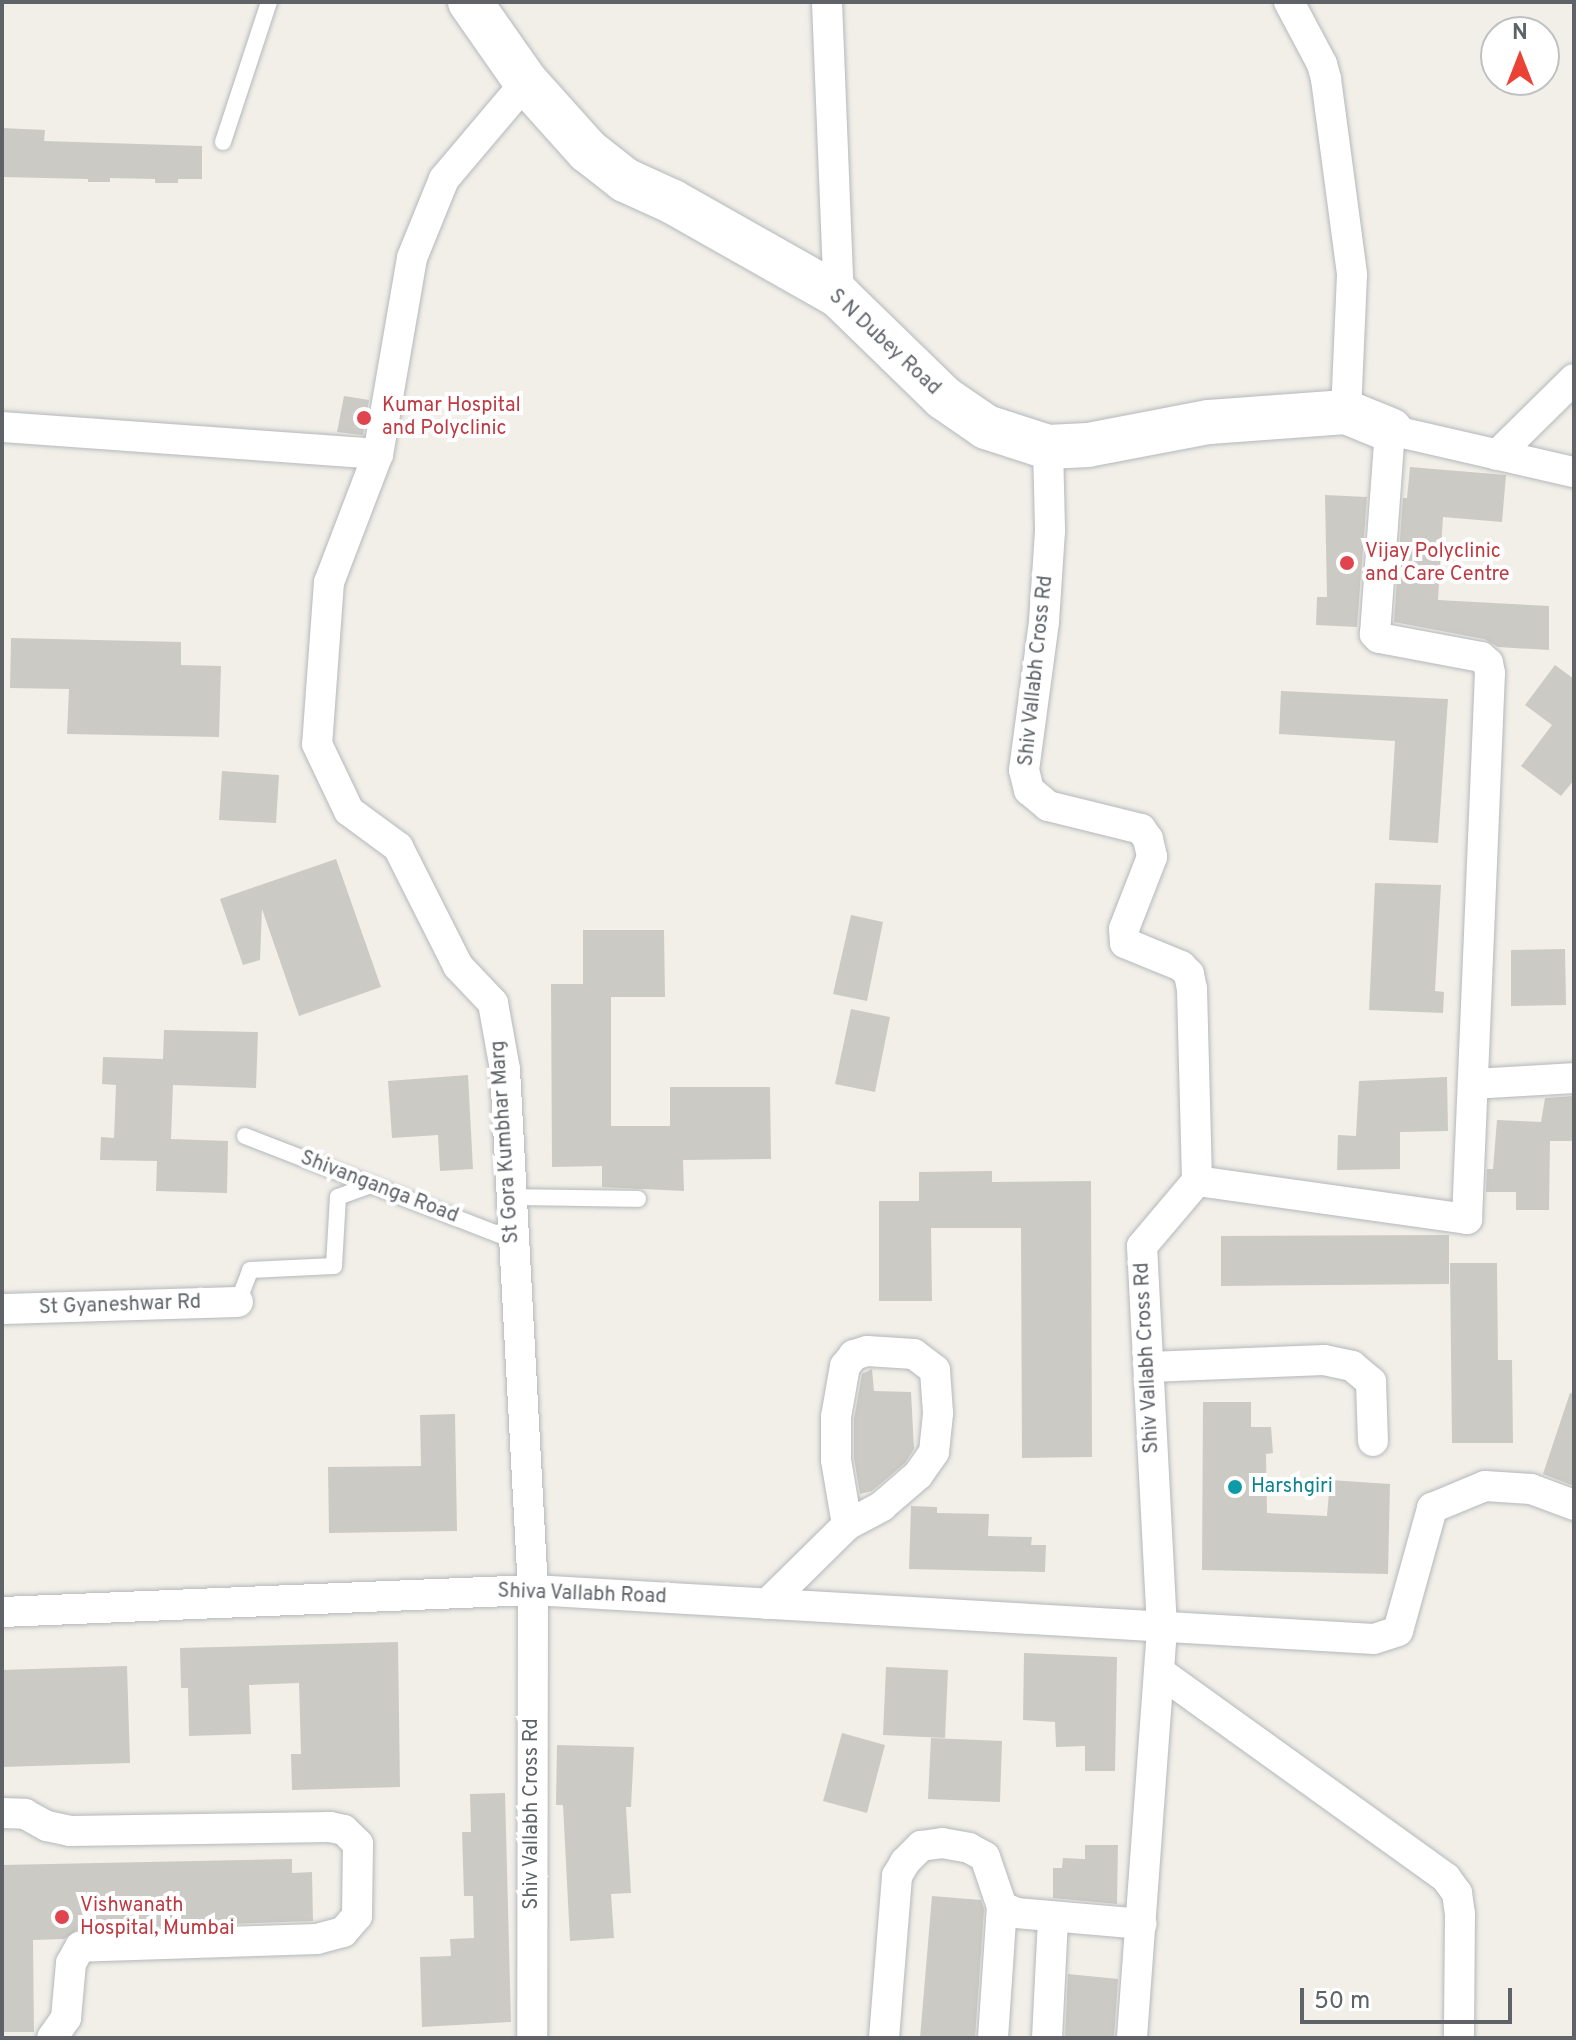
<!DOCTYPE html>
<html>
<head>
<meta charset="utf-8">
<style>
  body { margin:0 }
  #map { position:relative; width:1576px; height:2040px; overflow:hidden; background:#f1efe8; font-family:Overpass,sans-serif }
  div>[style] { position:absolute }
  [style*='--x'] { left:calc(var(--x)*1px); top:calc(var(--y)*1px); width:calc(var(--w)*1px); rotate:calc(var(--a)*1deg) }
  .building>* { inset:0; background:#cccac5 }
  .roads { filter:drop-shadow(0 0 2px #b5b8bc) drop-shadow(0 0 2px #b5b8bc) }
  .lane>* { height:16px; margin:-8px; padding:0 8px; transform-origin:8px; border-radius:8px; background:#fff }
  .street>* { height:30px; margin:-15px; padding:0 15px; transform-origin:15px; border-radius:15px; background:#fff }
  .secondary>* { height:44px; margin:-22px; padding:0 22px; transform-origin:22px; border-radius:22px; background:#fff }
  .dots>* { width:22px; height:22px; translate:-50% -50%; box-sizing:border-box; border:4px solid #fff; border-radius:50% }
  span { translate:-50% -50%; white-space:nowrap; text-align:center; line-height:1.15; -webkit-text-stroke:8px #fff; paint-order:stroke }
  .street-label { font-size:20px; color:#5f6368 }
  .health-label { font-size:20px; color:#be3a42 }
  .left { translate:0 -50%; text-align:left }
  .culture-label { font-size:20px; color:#0d838f }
  .frame { position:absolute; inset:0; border:4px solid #5f6368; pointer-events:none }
  .north { position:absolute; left:1480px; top:16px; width:80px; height:80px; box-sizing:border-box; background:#fff; border:2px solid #bfc1c3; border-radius:50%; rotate:0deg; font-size:22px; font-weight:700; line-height:32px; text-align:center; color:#5f6368 }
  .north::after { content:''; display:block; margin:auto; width:28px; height:36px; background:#ea4335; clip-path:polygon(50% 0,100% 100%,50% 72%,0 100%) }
  .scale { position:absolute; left:1300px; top:1988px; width:212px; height:36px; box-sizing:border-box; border:4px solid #5f6368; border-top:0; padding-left:10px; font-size:24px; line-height:28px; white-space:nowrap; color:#5f6368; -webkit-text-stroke:6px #fff; paint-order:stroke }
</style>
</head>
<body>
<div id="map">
  <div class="building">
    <div style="clip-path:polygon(2px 128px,45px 130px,44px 141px,202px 146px,202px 179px,178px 179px,178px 183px,155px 183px,155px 179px,110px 178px,110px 182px,88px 182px,88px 179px,2px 177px)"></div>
    <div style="clip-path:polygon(344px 396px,369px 400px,363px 435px,337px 432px)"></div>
    <div style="clip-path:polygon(1410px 467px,1506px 475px,1502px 522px,1443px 517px,1438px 600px,1549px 606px,1549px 650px,1498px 647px,1484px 639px,1394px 622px,1403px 498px,1407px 498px)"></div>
    <div style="clip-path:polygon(1325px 495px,1367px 497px,1357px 627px,1316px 625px,1317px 597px,1327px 597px)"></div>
    <div style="clip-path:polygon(11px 638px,181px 642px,181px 665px,221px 666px,219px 737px,67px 734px,69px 689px,10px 688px)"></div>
    <div style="clip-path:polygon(1555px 665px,1574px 679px,1574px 780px,1561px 796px,1521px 766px,1552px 725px,1525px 705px)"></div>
    <div style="clip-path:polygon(1281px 691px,1448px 699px,1438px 843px,1389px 840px,1395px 741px,1279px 734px)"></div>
    <div style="clip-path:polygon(222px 771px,279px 775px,276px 823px,219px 820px)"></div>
    <div style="clip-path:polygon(336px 859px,381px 987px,299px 1016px,262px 909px,260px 960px,243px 965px,220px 899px)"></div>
    <div style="clip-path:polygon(1375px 883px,1441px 885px,1435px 991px,1444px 992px,1443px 1013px,1369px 1010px)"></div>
    <div style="clip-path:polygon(851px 915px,883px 922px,867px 1001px,833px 994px)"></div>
    <div style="clip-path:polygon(583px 930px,664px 930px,665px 997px,611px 997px,611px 1126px,670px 1126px,670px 1087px,770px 1087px,771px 1159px,683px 1160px,684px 1191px,602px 1187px,602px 1166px,552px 1167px,551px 984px,583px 984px)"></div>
    <div style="clip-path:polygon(1565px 949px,1566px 1005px,1511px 1006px,1511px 950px)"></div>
    <div style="clip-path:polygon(851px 1009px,890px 1017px,875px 1092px,835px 1084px)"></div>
    <div style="clip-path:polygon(164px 1030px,258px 1032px,256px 1088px,173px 1085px,171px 1139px,228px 1141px,227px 1193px,156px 1191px,157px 1161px,100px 1160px,101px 1137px,114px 1138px,116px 1085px,102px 1084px,103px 1057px,163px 1059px)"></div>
    <div style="clip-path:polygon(468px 1075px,473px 1169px,440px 1171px,438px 1135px,392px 1138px,388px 1081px)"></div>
    <div style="clip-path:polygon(1447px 1077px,1448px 1131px,1400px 1132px,1400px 1169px,1337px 1170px,1338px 1135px,1356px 1136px,1359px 1081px)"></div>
    <div style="clip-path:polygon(1574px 1096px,1574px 1137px,1571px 1141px,1550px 1141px,1549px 1210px,1516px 1210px,1516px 1192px,1486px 1192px,1487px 1169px,1493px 1169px,1497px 1120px,1541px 1122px,1545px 1098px)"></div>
    <div style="clip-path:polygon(992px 1171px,992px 1182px,1091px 1181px,1092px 1457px,1022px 1458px,1021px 1228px,931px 1228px,932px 1301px,879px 1301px,879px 1201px,919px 1201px,919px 1172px)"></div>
    <div style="clip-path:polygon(1449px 1235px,1449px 1284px,1221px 1286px,1221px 1236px)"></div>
    <div style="clip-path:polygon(1450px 1263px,1497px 1263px,1498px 1360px,1512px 1360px,1513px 1443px,1452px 1443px)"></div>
    <div style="clip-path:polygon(872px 1369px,874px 1391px,911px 1392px,914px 1449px,905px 1463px,872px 1491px,860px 1494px,854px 1458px,854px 1419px,862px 1374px)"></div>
    <div style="clip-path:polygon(1570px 1393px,1574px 1394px,1574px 1486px,1543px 1474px)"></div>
    <div style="clip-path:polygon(1203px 1402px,1251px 1402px,1251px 1427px,1271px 1427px,1273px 1453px,1266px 1454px,1267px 1513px,1327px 1516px,1330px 1480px,1390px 1484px,1388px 1574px,1202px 1570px)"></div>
    <div style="clip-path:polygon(455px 1414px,457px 1531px,329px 1533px,328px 1467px,421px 1466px,420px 1415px)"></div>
    <div style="clip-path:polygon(911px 1506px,937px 1507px,937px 1513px,989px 1514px,988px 1536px,1032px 1537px,1031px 1545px,1046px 1545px,1045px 1572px,909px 1569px)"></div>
    <div style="clip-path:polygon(398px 1642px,400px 1787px,292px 1790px,291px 1754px,301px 1754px,299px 1683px,249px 1685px,251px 1734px,189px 1736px,188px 1688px,181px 1688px,180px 1648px)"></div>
    <div style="clip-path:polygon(1024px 1653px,1117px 1657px,1115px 1771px,1085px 1771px,1085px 1746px,1056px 1747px,1055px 1722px,1023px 1720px)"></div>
    <div style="clip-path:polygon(127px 1666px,130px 1763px,2px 1767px,2px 1670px)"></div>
    <div style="clip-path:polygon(886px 1667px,948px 1670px,945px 1738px,883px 1735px)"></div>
    <div style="clip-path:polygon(842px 1733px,885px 1745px,867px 1813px,823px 1801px)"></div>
    <div style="clip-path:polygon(931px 1738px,1002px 1741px,1000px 1802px,928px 1799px)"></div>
    <div style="clip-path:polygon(557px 1745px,634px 1747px,631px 1807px,626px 1807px,631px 1893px,611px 1894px,614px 1938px,570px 1941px,563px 1805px,556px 1805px)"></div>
    <div style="clip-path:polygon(505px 1793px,511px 2022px,422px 2027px,420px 1957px,451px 1956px,450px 1939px,474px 1938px,473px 1896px,464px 1896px,462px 1832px,471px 1832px,470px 1794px)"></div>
    <div style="clip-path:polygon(1085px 1845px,1118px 1845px,1117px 1904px,1053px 1898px,1053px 1868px,1062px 1868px,1063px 1858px,1085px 1859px)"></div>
    <div style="clip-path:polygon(292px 1859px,292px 1873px,312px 1872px,313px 1921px,79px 1929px,64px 1939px,33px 1940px,34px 2032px,2px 2032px,2px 1865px)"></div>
    <div style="clip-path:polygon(932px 1896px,981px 1900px,984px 1909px,975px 2038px,920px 2038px)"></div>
    <div style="clip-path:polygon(1068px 1974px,1118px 1979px,1114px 2038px,1065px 2038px)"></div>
  </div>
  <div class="roads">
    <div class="lane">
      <div style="--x:223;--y:142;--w:147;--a:-71.8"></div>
      <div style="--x:245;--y:1136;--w:287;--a:21.2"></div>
      <div style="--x:511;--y:1197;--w:127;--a:0.9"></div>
      <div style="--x:238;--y:1302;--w:34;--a:-69"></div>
      <div style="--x:250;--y:1270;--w:84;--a:-2.7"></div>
      <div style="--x:334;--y:1266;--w:69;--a:-86.7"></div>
      <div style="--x:338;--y:1197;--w:35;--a:-20"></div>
    </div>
    <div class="street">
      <div style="--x:827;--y:2;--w:294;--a:87.7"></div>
      <div style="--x:1289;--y:2;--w:70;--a:62"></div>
      <div style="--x:1322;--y:64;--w:16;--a:75"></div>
      <div style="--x:1326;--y:79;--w:198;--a:82.4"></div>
      <div style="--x:1352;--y:275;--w:137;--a:92.5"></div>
      <div style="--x:526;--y:82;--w:127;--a:130.2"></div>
      <div style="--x:444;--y:179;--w:85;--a:112.1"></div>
      <div style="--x:412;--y:258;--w:199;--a:99.8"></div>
      <div style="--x:378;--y:454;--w:137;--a:110.9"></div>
      <div style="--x:329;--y:582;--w:162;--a:94.2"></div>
      <div style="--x:317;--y:744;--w:74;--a:64.5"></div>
      <div style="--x:349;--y:811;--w:61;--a:36.3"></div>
      <div style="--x:398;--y:847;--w:133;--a:63.2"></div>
      <div style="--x:458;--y:966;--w:51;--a:46.6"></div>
      <div style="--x:493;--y:1003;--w:68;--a:79.8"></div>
      <div style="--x:505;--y:1070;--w:521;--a:86.92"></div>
      <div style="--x:533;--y:1590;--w:448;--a:90.1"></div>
      <div style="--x:2;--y:427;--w:377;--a:4.1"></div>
      <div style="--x:1048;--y:447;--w:84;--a:88.6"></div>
      <div style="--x:1050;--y:531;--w:91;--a:93.8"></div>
      <div style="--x:1044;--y:622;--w:149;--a:97.7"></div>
      <div style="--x:1024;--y:770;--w:21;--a:76"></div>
      <div style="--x:1029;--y:790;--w:25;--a:40"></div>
      <div style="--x:1048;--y:806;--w:96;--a:13.9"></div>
      <div style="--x:1141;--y:829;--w:12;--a:55"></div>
      <div style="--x:1148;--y:839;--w:18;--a:77"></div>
      <div style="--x:1152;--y:857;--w:77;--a:111.3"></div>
      <div style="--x:1124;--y:929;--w:14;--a:86"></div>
      <div style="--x:1125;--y:943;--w:61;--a:22.3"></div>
      <div style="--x:1181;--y:966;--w:11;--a:45"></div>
      <div style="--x:1189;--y:974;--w:15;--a:79"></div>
      <div style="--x:1192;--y:989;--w:192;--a:88.5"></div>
      <div style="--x:1197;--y:1181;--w:85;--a:130.2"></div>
      <div style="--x:1142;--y:1246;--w:384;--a:87"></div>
      <div style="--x:1162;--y:1629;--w:410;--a:94.2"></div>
      <div style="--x:1497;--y:455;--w:108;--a:-44.6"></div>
      <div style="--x:1473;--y:1084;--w:101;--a:-3.4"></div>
      <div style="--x:1197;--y:1181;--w:273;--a:8"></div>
      <div style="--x:1467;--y:1219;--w:546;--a:-87.59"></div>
      <div style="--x:1490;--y:673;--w:10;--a:-101"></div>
      <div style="--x:1488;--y:663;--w:9;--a:-139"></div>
      <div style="--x:1481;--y:657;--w:104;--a:-169.4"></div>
      <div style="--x:1379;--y:638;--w:6;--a:-135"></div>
      <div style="--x:1375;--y:634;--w:205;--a:-85.8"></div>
      <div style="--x:1390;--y:430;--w:189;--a:12.9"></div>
      <div style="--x:2;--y:1309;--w:236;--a:-1.7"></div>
      <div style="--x:1149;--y:1367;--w:175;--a:-2.3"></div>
      <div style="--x:1324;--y:1360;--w:29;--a:12"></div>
      <div style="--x:1352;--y:1366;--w:25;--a:40"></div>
      <div style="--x:1371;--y:1382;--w:59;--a:88.1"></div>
      <div style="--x:767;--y:1604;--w:112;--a:-44.6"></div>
      <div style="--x:847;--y:1525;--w:40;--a:-28"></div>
      <div style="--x:882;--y:1506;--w:48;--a:-40.7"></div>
      <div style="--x:918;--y:1475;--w:28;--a:-55"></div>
      <div style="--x:934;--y:1452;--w:39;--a:-84"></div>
      <div style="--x:938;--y:1413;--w:43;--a:-94"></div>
      <div style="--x:935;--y:1370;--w:26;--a:-143"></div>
      <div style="--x:914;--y:1354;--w:47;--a:-176.3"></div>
      <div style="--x:867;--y:1351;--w:14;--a:163"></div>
      <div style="--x:854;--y:1355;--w:14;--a:129"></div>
      <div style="--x:845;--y:1366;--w:52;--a:100"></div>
      <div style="--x:836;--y:1417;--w:43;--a:90"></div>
      <div style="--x:836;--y:1460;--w:66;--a:80.4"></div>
      <div style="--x:2;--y:1612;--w:531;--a:-2.37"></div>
      <div style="--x:533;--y:1590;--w:842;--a:3.33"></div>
      <div style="--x:1374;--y:1639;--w:25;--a:-18"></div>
      <div style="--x:1398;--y:1631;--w:128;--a:-74.5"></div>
      <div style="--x:1432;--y:1508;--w:57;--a:-22.5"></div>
      <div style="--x:1485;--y:1486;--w:46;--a:3.7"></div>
      <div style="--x:1531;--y:1489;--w:46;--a:20.4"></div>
      <div style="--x:1161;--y:1673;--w:351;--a:35.7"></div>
      <div style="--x:1446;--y:1878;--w:19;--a:54"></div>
      <div style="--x:1457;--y:1893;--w:21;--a:82"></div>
      <div style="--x:1460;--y:1914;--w:124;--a:90.5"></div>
      <div style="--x:2;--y:1813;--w:23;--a:2"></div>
      <div style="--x:25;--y:1814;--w:25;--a:29"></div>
      <div style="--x:47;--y:1826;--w:24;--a:12"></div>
      <div style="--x:70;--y:1831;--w:260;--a:-0.9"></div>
      <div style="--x:330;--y:1827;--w:14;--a:12"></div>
      <div style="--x:344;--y:1830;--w:20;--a:45"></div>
      <div style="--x:358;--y:1844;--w:72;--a:90.8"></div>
      <div style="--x:357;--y:1916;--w:21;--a:131"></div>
      <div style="--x:343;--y:1932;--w:27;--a:165"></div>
      <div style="--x:317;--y:1939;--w:237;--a:178.1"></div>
      <div style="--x:80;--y:1947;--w:18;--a:119"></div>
      <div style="--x:71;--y:1963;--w:55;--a:95.2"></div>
      <div style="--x:66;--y:2018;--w:24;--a:125"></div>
      <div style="--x:884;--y:2038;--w:163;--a:-85.4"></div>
      <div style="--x:897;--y:1876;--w:16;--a:-60"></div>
      <div style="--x:905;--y:1862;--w:23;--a:-45"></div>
      <div style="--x:921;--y:1846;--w:21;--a:-8"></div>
      <div style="--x:942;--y:1843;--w:27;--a:10"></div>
      <div style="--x:969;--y:1848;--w:18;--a:29"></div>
      <div style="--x:985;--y:1857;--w:53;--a:71.2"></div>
      <div style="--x:1002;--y:1907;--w:16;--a:22"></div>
      <div style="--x:1017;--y:1913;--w:125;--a:5"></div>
      <div style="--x:993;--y:2038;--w:131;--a:-86.1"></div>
      <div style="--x:1047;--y:2038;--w:120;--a:-87.1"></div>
    </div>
    <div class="secondary">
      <div style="--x:470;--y:2;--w:98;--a:55"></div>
      <div style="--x:526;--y:82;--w:93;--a:48.1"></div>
      <div style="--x:588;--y:151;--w:47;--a:38.1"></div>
      <div style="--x:625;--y:180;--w:53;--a:24.6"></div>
      <div style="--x:673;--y:202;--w:191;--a:29.5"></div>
      <div style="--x:839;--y:296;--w:146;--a:44.2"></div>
      <div style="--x:944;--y:398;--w:51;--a:34.6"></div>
      <div style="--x:986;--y:427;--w:65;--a:17.9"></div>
      <div style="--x:1048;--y:447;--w:40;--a:-2.9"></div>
      <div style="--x:1088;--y:445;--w:123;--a:-10.8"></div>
      <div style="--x:1209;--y:422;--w:137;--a:-4.2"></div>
      <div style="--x:1346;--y:412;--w:48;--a:22.2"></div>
    </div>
  </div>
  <div class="dots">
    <div style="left:364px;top:418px;background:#e0444e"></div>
    <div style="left:1347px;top:563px;background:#e0444e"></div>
    <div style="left:1235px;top:1487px;background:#0f9aa8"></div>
    <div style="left:62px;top:1917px;background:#e0444e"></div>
  </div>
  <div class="street-label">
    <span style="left:884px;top:343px;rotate:43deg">S N Dubey Road</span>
    <span style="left:1037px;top:671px;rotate:-84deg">Shiv Vallabh Cross Rd</span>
    <span style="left:506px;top:1142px;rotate:-94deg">St Gora Kumbhar Marg</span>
    <span style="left:379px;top:1188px;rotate:21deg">Shivanganga Road</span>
    <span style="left:120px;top:1306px;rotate:-2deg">St Gyaneshwar Rd</span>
    <span style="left:1148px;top:1358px;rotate:-93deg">Shiv Vallabh Cross Rd</span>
    <span style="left:582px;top:1595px;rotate:2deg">Shiva Vallabh Road</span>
    <span style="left:532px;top:1814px;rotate:-90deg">Shiv Vallabh Cross Rd</span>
  </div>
  <div class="health-label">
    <span class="left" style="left:382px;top:418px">Kumar Hospital<br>and Polyclinic</span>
    <span class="left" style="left:1365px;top:564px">Vijay Polyclinic<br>and Care Centre</span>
    <span class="left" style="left:80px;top:1918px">Vishwanath<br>Hospital, Mumbai</span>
  </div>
  <div class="culture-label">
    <span class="left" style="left:1251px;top:1487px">Harshgiri</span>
  </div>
  <div class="frame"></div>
  <div class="north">N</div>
  <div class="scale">50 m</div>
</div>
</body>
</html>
